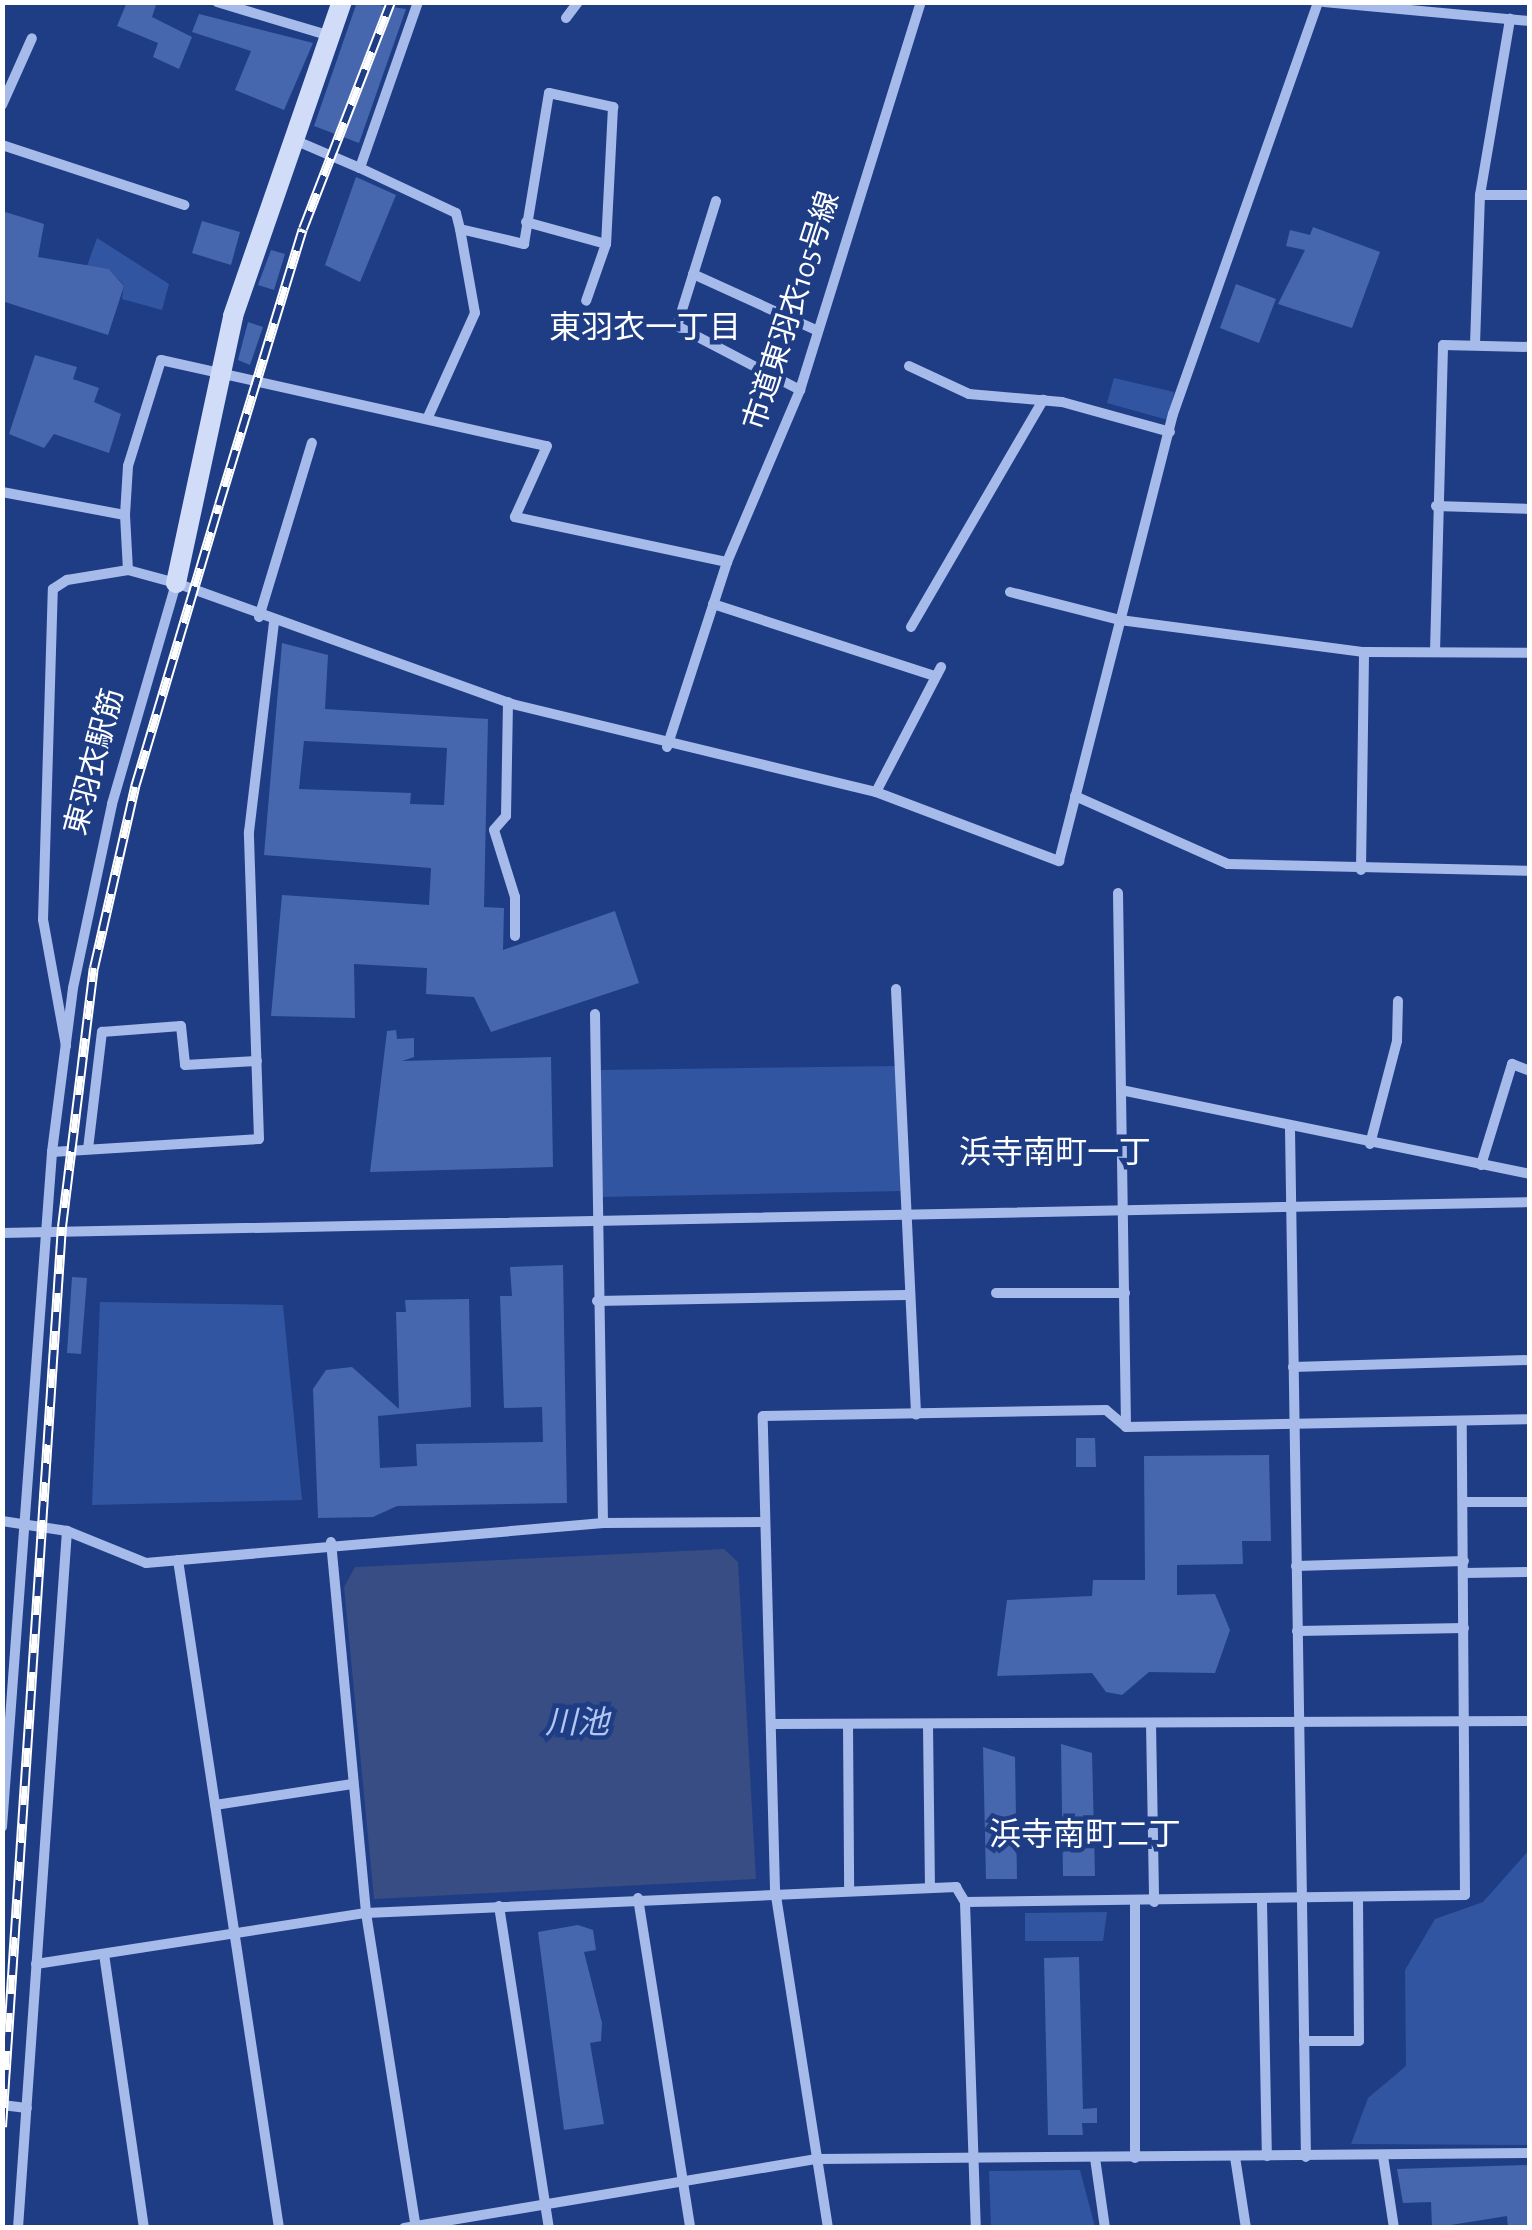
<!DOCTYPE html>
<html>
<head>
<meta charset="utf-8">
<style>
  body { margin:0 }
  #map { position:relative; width:1532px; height:2230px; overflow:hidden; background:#1e3d85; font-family:"Alegreya Sans","Noto Sans JP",sans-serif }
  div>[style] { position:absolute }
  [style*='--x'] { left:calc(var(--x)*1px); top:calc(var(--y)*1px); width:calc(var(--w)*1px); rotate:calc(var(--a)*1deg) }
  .green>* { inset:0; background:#3255a2 }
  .water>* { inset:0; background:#374d83 }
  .building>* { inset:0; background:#4667ad }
  .street>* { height:10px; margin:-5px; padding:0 5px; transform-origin:5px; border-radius:5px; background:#a6bbea }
  .secondary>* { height:20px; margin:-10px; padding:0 10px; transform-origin:10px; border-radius:10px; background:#d1ddf8 }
  .rail>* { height:10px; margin-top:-5px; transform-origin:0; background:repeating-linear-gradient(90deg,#1e3d85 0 19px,#fff 0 38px); box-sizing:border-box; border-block:2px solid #fff }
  span { translate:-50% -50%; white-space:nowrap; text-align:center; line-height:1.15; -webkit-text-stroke:9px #1e3d85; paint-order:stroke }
  .street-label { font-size:30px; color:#fff }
  .neighbourhood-label { font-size:32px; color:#fff }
  .water-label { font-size:32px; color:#b1c6f1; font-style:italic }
  .frame { position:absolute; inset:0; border:5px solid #fff; pointer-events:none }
</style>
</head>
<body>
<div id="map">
  <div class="green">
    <div style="clip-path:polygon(97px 238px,169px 284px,162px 310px,122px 299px,124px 285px,109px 269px,87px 266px)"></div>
    <div style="clip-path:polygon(1114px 378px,1174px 392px,1168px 420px,1107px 403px)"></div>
    <div style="clip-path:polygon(899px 1066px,903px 1191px,601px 1197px,599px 1070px)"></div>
    <div style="clip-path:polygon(100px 1302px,283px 1305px,302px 1500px,92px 1505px)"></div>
    <div style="clip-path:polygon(1529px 1850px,1529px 2145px,1351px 2144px,1368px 2098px,1406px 2066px,1405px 1970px,1435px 1919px,1483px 1902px)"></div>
    <div style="clip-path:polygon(1107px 1912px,1103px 1941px,1025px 1941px,1025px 1913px)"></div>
    <div style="clip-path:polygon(1080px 2170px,1095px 2227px,991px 2227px,989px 2171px)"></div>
  </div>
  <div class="water">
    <div style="clip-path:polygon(724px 1549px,738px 1562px,756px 1879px,374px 1899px,344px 1587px,355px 1567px)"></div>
  </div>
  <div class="building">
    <div style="clip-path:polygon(127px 2px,157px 2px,152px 17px,192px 37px,179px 69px,153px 57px,158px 43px,117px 26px)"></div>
    <div style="clip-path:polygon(357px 2px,406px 9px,359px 143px,314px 126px)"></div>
    <div style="clip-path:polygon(199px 14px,313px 43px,284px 110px,235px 90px,251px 51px,192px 32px)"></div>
    <div style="clip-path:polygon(356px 177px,396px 195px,360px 282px,325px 265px)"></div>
    <div style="clip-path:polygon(2px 211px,44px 224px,38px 257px,109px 269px,124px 286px,108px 335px,2px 301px)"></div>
    <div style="clip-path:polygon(202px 221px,240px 232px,231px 265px,192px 253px)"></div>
    <div style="clip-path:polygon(1313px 227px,1380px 252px,1352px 328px,1278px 304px,1305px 250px,1286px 246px,1290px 230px,1310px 235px)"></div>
    <div style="clip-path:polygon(271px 250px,285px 254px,274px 290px,258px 285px)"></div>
    <div style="clip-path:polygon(1236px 284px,1276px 299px,1259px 343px,1220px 328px)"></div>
    <div style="clip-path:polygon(248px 322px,263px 327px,250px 365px,238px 360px)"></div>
    <div style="clip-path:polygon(35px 355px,77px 367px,73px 379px,99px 388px,94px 402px,121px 414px,109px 453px,54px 434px,44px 448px,9px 434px)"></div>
    <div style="clip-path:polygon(evenodd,282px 643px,328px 655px,325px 709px,488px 719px,484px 907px,504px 908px,503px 950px,615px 911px,639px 983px,491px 1032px,474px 997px,426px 994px,427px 968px,354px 964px,355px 1018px,271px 1016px,282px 895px,429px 905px,431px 868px,264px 855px,282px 643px,304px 741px,447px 748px,444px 805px,410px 804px,411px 793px,299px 789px,304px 741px)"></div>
    <div style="clip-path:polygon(396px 1030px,397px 1039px,414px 1038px,414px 1057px,402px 1061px,551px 1057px,553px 1167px,370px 1172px,387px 1031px)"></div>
    <div style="clip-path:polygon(563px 1265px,567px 1503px,397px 1506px,373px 1517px,318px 1518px,313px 1389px,326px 1370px,352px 1367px,399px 1409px,396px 1312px,406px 1312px,405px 1300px,469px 1299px,471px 1407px,378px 1416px,380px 1468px,417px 1466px,416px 1444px,543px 1442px,542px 1407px,504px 1408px,500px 1296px,512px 1296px,510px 1267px)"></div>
    <div style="clip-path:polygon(72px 1277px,87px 1278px,81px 1354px,67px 1353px)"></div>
    <div style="clip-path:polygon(1076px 1438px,1095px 1438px,1096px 1467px,1076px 1467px)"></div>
    <div style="clip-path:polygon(1269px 1455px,1271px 1541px,1242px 1541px,1243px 1564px,1177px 1565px,1177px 1595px,1215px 1594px,1230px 1630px,1215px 1673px,1149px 1672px,1122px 1695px,1106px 1692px,1092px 1673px,997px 1676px,1007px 1600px,1092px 1596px,1093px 1580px,1145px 1580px,1144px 1456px)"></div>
    <div style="clip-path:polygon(1061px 1744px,1092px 1753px,1095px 1876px,1063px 1876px)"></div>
    <div style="clip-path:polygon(983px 1747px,1015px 1757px,1017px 1879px,986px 1879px)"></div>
    <div style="clip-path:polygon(578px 1925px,593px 1930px,596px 1950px,584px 1952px,602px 2023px,601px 2041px,590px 2043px,604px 2124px,564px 2130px,538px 1932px)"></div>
    <div style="clip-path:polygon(1079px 1957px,1083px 2109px,1097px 2108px,1097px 2123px,1082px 2123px,1083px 2135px,1048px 2135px,1044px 1958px)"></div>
    <div style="clip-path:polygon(1530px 2165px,1530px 2228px,1508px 2228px,1507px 2216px,1432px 2228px,1431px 2202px,1403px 2203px,1397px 2169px)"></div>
  </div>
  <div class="street">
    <div style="--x:217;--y:2;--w:118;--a:16.7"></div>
    <div style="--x:418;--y:2;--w:176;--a:109.3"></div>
    <div style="--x:360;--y:168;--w:106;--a:25.1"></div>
    <div style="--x:456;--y:213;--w:16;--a:76"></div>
    <div style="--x:460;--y:229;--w:85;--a:79.9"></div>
    <div style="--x:475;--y:313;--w:114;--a:114.3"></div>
    <div style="--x:1324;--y:2;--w:207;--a:5.3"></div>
    <div style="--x:566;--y:18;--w:20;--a:-53"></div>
    <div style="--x:2;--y:105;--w:73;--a:-65.9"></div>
    <div style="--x:292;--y:139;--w:74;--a:23.1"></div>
    <div style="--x:2;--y:145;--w:192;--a:18.2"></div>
    <div style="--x:1480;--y:195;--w:50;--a:0"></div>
    <div style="--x:716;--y:201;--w:131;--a:107.3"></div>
    <div style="--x:677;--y:326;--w:139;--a:27.5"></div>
    <div style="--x:526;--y:222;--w:83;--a:15.4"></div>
    <div style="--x:460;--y:229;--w:66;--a:13.2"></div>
    <div style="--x:524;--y:244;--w:153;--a:-80.6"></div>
    <div style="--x:549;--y:93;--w:66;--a:12.3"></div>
    <div style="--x:613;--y:107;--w:137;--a:92.9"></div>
    <div style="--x:606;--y:244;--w:60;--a:109.3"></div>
    <div style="--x:693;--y:274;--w:135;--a:24.5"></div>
    <div style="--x:1475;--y:345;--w:150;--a:-88.1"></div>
    <div style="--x:1480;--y:195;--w:179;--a:-80.3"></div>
    <div style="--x:909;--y:366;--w:66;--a:25"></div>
    <div style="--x:969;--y:394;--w:93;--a:4.9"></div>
    <div style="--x:1062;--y:402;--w:112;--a:15.5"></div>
    <div style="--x:2;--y:492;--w:125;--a:10.6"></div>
    <div style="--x:125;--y:515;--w:55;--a:86.9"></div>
    <div style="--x:1436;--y:506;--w:94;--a:1.8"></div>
    <div style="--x:125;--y:515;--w:49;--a:-86.5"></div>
    <div style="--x:128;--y:466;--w:111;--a:-72.7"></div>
    <div style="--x:161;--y:360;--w:395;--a:12.6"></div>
    <div style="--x:547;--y:446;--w:78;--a:114.3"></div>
    <div style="--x:515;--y:517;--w:217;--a:12"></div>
    <div style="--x:1010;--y:592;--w:114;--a:14.3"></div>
    <div style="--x:1120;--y:620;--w:246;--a:7.5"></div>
    <div style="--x:1364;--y:652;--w:166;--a:0.3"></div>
    <div style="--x:713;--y:604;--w:233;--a:18"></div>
    <div style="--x:259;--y:617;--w:182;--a:-73.1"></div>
    <div style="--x:911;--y:627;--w:263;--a:-59.8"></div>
    <div style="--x:1435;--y:652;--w:307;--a:-88.5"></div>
    <div style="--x:1443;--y:345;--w:87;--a:1.3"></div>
    <div style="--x:508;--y:702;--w:114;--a:91"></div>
    <div style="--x:506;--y:816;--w:18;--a:131"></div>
    <div style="--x:494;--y:830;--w:70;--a:72.6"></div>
    <div style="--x:515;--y:897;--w:39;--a:90"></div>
    <div style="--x:667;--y:747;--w:194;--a:-72"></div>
    <div style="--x:727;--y:562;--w:187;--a:-67"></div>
    <div style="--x:800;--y:390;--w:406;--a:-72.7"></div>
    <div style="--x:876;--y:792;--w:141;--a:-62.5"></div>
    <div style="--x:1075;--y:796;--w:167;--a:24"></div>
    <div style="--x:1228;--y:864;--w:302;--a:1.3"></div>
    <div style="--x:1361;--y:870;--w:218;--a:-89.2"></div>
    <div style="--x:1118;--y:893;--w:534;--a:89.14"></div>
    <div style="--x:896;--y:989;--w:426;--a:87.3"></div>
    <div style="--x:595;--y:1014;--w:509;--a:89.1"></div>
    <div style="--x:66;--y:1046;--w:128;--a:-100.3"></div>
    <div style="--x:43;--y:920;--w:331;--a:-88.3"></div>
    <div style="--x:53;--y:589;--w:17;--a:-33"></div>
    <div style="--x:67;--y:580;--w:62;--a:-9.3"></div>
    <div style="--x:128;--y:570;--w:50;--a:15.2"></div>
    <div style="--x:176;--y:583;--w:357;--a:19.8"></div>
    <div style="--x:512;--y:704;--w:374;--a:13.6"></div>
    <div style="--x:876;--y:792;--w:196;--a:20.7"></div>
    <div style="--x:1059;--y:861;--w:461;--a:-75.7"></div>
    <div style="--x:1173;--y:414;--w:437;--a:-70.6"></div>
    <div style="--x:1121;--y:1090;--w:418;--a:11.6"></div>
    <div style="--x:1290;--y:1129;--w:1028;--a:89.11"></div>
    <div style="--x:1370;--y:1144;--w:106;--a:-75.3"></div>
    <div style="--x:1397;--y:1041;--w:40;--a:-88.6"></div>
    <div style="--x:88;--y:1149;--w:118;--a:-83.2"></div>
    <div style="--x:102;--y:1032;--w:79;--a:-4.3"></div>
    <div style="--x:181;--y:1026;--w:39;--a:84"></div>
    <div style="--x:185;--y:1065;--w:72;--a:-3.2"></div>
    <div style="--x:52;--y:1152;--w:207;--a:-3.6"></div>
    <div style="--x:259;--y:1139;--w:307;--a:-91.9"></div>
    <div style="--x:249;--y:832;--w:210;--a:-83.2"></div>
    <div style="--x:1481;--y:1165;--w:106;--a:-72.9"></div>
    <div style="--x:1512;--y:1064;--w:19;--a:21"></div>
    <div style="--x:2;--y:1233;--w:1528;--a:-1.16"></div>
    <div style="--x:996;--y:1293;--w:129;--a:0"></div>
    <div style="--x:597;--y:1301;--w:309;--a:-1.1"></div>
    <div style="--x:1293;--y:1367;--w:237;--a:-1.7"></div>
    <div style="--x:1463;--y:1502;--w:67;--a:0"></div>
    <div style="--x:2;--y:1521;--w:66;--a:8.7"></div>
    <div style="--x:67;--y:1531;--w:85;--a:22.1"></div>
    <div style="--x:146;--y:1563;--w:459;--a:-5"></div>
    <div style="--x:603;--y:1523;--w:160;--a:-0.4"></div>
    <div style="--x:331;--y:1542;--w:373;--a:84.6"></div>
    <div style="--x:366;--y:1913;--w:319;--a:81"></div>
    <div style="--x:178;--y:1560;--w:676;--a:81.4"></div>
    <div style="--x:1296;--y:1566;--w:168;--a:-1.7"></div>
    <div style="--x:1464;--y:1573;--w:66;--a:-0.9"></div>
    <div style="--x:1297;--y:1631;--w:167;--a:-1"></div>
    <div style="--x:1151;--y:1723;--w:179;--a:89"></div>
    <div style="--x:773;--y:1724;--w:757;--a:-0.23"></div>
    <div style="--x:848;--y:1724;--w:163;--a:89.6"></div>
    <div style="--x:928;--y:1725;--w:161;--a:89.3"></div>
    <div style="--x:215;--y:1805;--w:139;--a:-8.7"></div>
    <div style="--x:2;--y:1827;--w:677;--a:-85.76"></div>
    <div style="--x:52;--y:1152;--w:165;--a:-82.7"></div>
    <div style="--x:73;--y:988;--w:188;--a:-78"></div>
    <div style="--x:112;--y:804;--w:230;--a:-73.8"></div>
    <div style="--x:638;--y:1898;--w:334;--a:81"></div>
    <div style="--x:965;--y:1902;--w:500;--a:-0.8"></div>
    <div style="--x:1465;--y:1895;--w:474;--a:-90.4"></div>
    <div style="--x:1262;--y:1902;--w:254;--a:88.9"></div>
    <div style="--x:499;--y:1906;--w:326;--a:81.2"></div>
    <div style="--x:104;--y:1954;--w:277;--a:81.7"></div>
    <div style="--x:36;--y:1964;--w:334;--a:-8.8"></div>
    <div style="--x:366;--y:1913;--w:591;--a:-2.52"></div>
    <div style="--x:956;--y:1887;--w:17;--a:59"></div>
    <div style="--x:965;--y:1902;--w:326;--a:88.1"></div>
    <div style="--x:1304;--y:2041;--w:55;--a:0"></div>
    <div style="--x:1359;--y:2041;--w:140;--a:-90.4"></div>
    <div style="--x:2;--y:2105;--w:25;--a:7"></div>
    <div style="--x:1383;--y:2156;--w:73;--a:81.3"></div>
    <div style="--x:1235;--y:2157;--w:72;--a:81.2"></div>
    <div style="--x:1095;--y:2158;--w:71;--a:81.9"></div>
    <div style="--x:1135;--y:2158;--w:256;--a:-90"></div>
    <div style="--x:18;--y:2228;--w:699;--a:-85.98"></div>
    <div style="--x:404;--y:2228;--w:420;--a:-9.5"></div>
    <div style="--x:818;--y:2159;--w:712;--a:-0.48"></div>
    <div style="--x:828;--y:2228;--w:343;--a:-98.9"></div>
    <div style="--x:775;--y:1889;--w:473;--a:-91.5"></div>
    <div style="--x:763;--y:1416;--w:343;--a:-1"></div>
    <div style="--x:1106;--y:1410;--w:26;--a:40"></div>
    <div style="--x:1126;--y:1427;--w:404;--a:-1.1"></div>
  </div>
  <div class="secondary">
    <div style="--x:176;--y:583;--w:273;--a:-77.9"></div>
    <div style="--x:233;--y:316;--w:332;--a:-70.9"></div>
  </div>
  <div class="rail">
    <div style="--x:2;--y:2127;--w:902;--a:-86.19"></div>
    <div style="--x:62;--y:1227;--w:261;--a:-83"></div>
    <div style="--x:94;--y:968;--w:186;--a:-77.2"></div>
    <div style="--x:135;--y:787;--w:294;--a:-73.4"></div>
    <div style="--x:219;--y:505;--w:288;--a:-73.1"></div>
    <div style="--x:303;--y:229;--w:243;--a:-68.8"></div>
  </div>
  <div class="street-label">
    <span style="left:792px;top:311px;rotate:-72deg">市道東羽衣105号線</span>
    <span style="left:95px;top:762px;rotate:-75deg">東羽衣駅筋</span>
  </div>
  <div class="neighbourhood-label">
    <span style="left:645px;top:328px">東羽衣一丁目</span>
    <span style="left:1055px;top:1153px">浜寺南町一丁</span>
    <span style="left:1085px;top:1835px">浜寺南町二丁</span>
  </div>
  <div class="water-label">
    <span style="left:577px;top:1723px">川池</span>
  </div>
  <div class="frame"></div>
</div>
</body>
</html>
